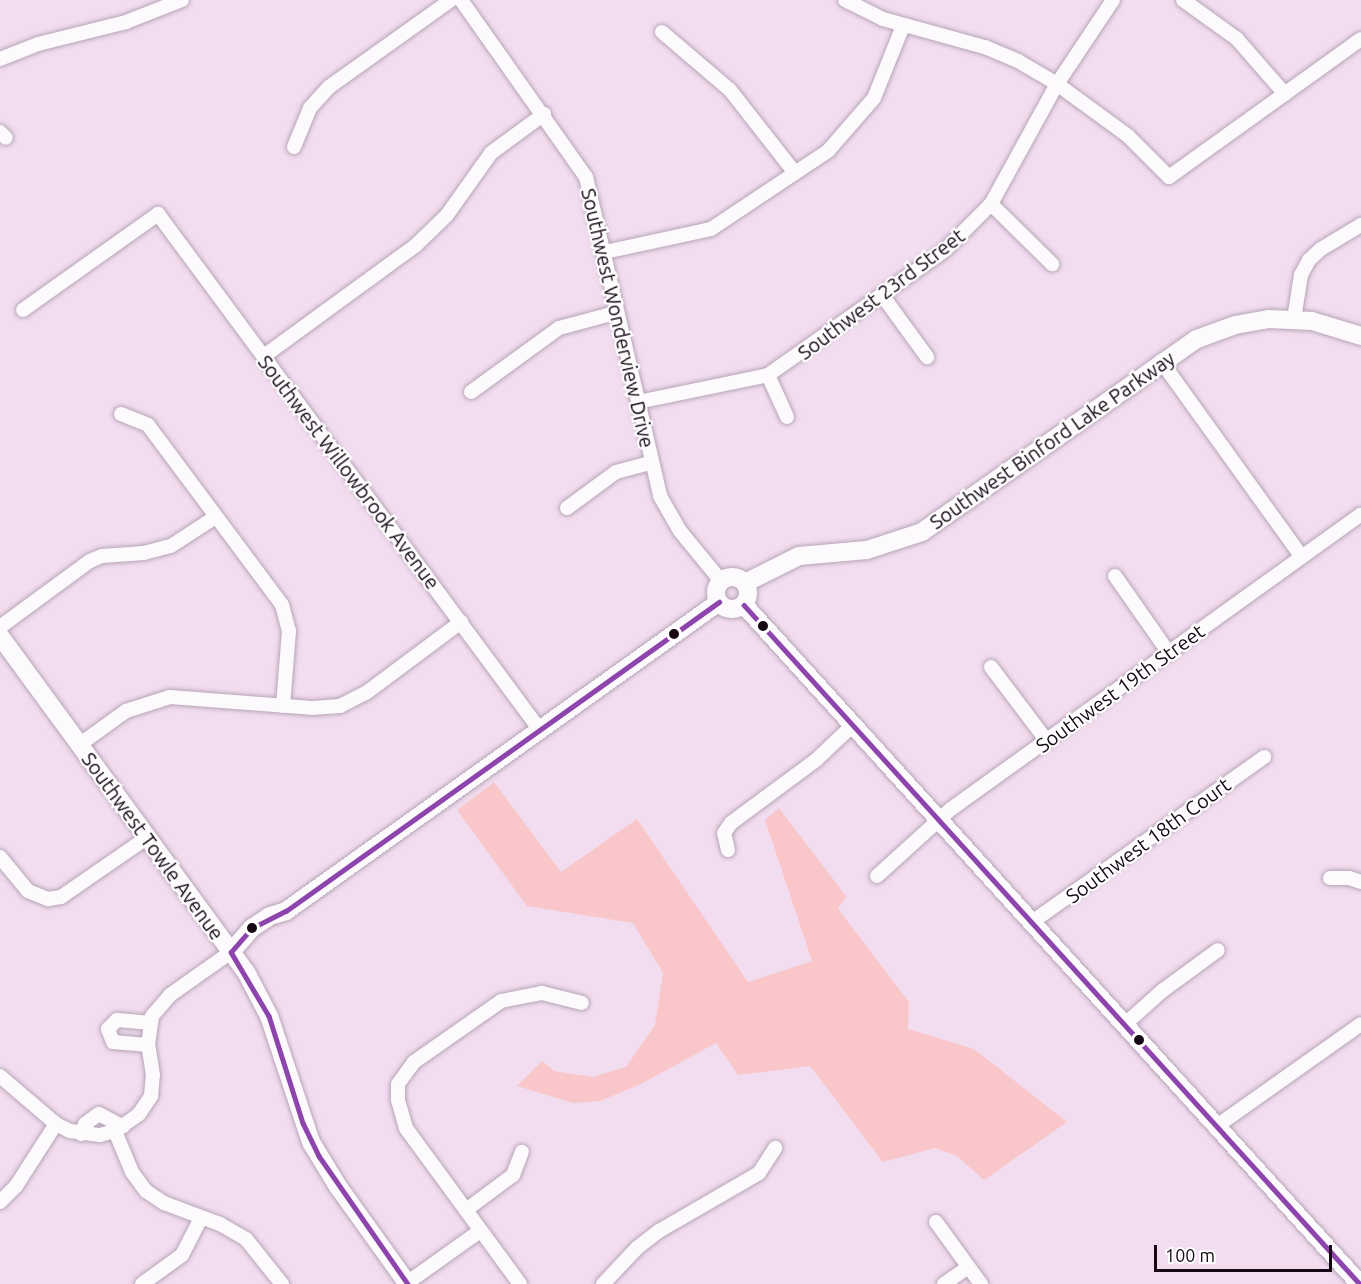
<!DOCTYPE html>
<html>
<head>
<meta charset="utf-8">
<style>
  body { margin:0 }
  #map { position:relative; width:1361px; height:1284px; overflow:hidden; background:#f2dcf0; font-family:Ubuntu,sans-serif }
  div>[style] { position:absolute }
  [style*='--x'] { left:calc(var(--x)*1px); top:calc(var(--y)*1px); width:calc(var(--w)*1px); rotate:calc(var(--a)*1deg) }
  .green>* { inset:0; background:#f9c7c9 }
  .roads { filter:drop-shadow(0 0 2px #b7a6b6) drop-shadow(0 0 2px #b7a6b6) }
  .street>* { height:14px; margin:-7px; padding:0 7px; transform-origin:7px; border-radius:7px; background:#fdfafd }
  .secondary>* { height:18px; margin:-9px; padding:0 9px; transform-origin:9px; border-radius:9px; background:#fdfafd }
  .secondary>.ring { margin:-9px; padding:0; box-sizing:content-box; background:none; border:18px solid #fdfafd; border-radius:50% }
  .bus-1>* { height:4.5px; margin:-2.25px; padding:0 2.25px; transform-origin:2.25px; border-radius:2.25px; background:#8e44ad }
  .dots>* { width:16px; height:16px; translate:-50% -50%; box-sizing:border-box; border:3px solid #fff; border-radius:50% }
  span { translate:-50% -50%; white-space:nowrap; text-align:center; line-height:1.15; -webkit-text-stroke:4.5px #fff; paint-order:stroke }
  .street-label { font-size:20px; color:#160815 }
  .scale { position:absolute; left:1154px; top:1245px; width:178px; height:27px; box-sizing:border-box; border:3px solid #160815; border-top:0; padding-left:8px; font-size:18px; line-height:21px; white-space:nowrap; color:#160815; -webkit-text-stroke:4px #fff; paint-order:stroke }
</style>
</head>
<body>
<div id="map">
  <div class="green">
    <div style="clip-path:polygon(494px 782px,561px 872px,637px 819px,748px 982px,812px 961px,765px 820px,779px 808px,846px 896px,838px 909px,909px 1002px,908px 1029px,974px 1049px,1067px 1122px,984px 1180px,957px 1156px,935px 1148px,883px 1162px,810px 1066px,738px 1075px,716px 1043px,641px 1084px,600px 1101px,573px 1103px,517px 1086px,542px 1061px,554px 1071px,592px 1077px,626px 1067px,655px 1025px,663px 973px,633px 923px,527px 906px,457px 810px)"></div>
  </div>
  <div class="roads">
    <div class="street">
      <div style="--x:461;--y:0;--w:217;--a:54.8"></div>
      <div style="--x:586;--y:177;--w:327;--a:76.9"></div>
      <div style="--x:660;--y:496;--w:40;--a:60.3"></div>
      <div style="--x:680;--y:531;--w:65;--a:50.6"></div>
      <div style="--x:845;--y:0;--w:42;--a:26.6"></div>
      <div style="--x:883;--y:19;--w:106;--a:15.4"></div>
      <div style="--x:985;--y:47;--w:36;--a:23"></div>
      <div style="--x:1018;--y:61;--w:45;--a:30.5"></div>
      <div style="--x:1057;--y:84;--w:88;--a:36.2"></div>
      <div style="--x:1128;--y:136;--w:58;--a:45"></div>
      <div style="--x:1169;--y:177;--w:236;--a:-35.7"></div>
      <div style="--x:1183;--y:0;--w:67;--a:35.8"></div>
      <div style="--x:1237;--y:39;--w:73;--a:48.9"></div>
      <div style="--x:662;--y:32;--w:89;--a:40.5"></div>
      <div style="--x:730;--y:90;--w:105;--a:51.9"></div>
      <div style="--x:0;--y:59;--w:41;--a:-21.5"></div>
      <div style="--x:38;--y:44;--w:91;--a:-14"></div>
      <div style="--x:126;--y:22;--w:60;--a:-21.4"></div>
      <div style="--x:0;--y:132;--w:8;--a:45"></div>
      <div style="--x:294;--y:147;--w:42;--a:-67.7"></div>
      <div style="--x:310;--y:108;--w:28;--a:-48"></div>
      <div style="--x:329;--y:87;--w:150;--a:-35.5"></div>
      <div style="--x:991;--y:204;--w:86;--a:44.5"></div>
      <div style="--x:605;--y:252;--w:108;--a:-12.2"></div>
      <div style="--x:711;--y:229;--w:141;--a:-33.7"></div>
      <div style="--x:828;--y:151;--w:70;--a:-49"></div>
      <div style="--x:874;--y:98;--w:78;--a:-68.1"></div>
      <div style="--x:882;--y:295;--w:77;--a:54"></div>
      <div style="--x:23;--y:310;--w:166;--a:-35.4"></div>
      <div style="--x:158;--y:214;--w:642;--a:53.49"></div>
      <div style="--x:1294;--y:319;--w:45;--a:-81"></div>
      <div style="--x:1301;--y:275;--w:17;--a:-62"></div>
      <div style="--x:1309;--y:260;--w:16;--a:-43"></div>
      <div style="--x:1321;--y:249;--w:47;--a:-31"></div>
      <div style="--x:264;--y:356;--w:187;--a:-36.1"></div>
      <div style="--x:415;--y:246;--w:45;--a:-44.1"></div>
      <div style="--x:447;--y:215;--w:76;--a:-54.6"></div>
      <div style="--x:491;--y:153;--w:66;--a:-36.3"></div>
      <div style="--x:1161;--y:361;--w:241;--a:54.3"></div>
      <div style="--x:768;--y:375;--w:46;--a:65.7"></div>
      <div style="--x:471;--y:392;--w:109;--a:-36"></div>
      <div style="--x:559;--y:328;--w:58;--a:-15"></div>
      <div style="--x:638;--y:402;--w:133;--a:-11.7"></div>
      <div style="--x:768;--y:375;--w:217;--a:-35.2"></div>
      <div style="--x:945;--y:250;--w:65;--a:-45"></div>
      <div style="--x:991;--y:204;--w:137;--a:-61.2"></div>
      <div style="--x:1057;--y:84;--w:101;--a:-56.3"></div>
      <div style="--x:121;--y:414;--w:29;--a:22"></div>
      <div style="--x:148;--y:425;--w:224;--a:53.3"></div>
      <div style="--x:282;--y:605;--w:27;--a:75"></div>
      <div style="--x:289;--y:631;--w:75;--a:94.6"></div>
      <div style="--x:567;--y:508;--w:61;--a:-36.3"></div>
      <div style="--x:616;--y:472;--w:35;--a:-15"></div>
      <div style="--x:1115;--y:576;--w:94;--a:55"></div>
      <div style="--x:0;--y:627;--w:112;--a:-36.3"></div>
      <div style="--x:90;--y:561;--w:13;--a:-23"></div>
      <div style="--x:102;--y:556;--w:42;--a:-4.1"></div>
      <div style="--x:144;--y:553;--w:28;--a:-15"></div>
      <div style="--x:171;--y:546;--w:51;--a:-33.1"></div>
      <div style="--x:991;--y:667;--w:93;--a:52.9"></div>
      <div style="--x:79;--y:745;--w:58;--a:-35.9"></div>
      <div style="--x:126;--y:711;--w:46;--a:-17.7"></div>
      <div style="--x:170;--y:697;--w:142;--a:4.4"></div>
      <div style="--x:312;--y:708;--w:28;--a:-4"></div>
      <div style="--x:340;--y:706;--w:29;--a:-27"></div>
      <div style="--x:366;--y:693;--w:119;--a:-36.8"></div>
      <div style="--x:728;--y:850;--w:17;--a:-103"></div>
      <div style="--x:724;--y:833;--w:12;--a:-55"></div>
      <div style="--x:731;--y:823;--w:106;--a:-36.5"></div>
      <div style="--x:816;--y:760;--w:51;--a:-43.4"></div>
      <div style="--x:0;--y:857;--w:44;--a:50.5"></div>
      <div style="--x:28;--y:891;--w:22;--a:22"></div>
      <div style="--x:48;--y:899;--w:13;--a:-9"></div>
      <div style="--x:61;--y:897;--w:102;--a:-34.6"></div>
      <div style="--x:877;--y:876;--w:100;--a:-42.2"></div>
      <div style="--x:951;--y:809;--w:504;--a:-35.71"></div>
      <div style="--x:1330;--y:878;--w:19;--a:0"></div>
      <div style="--x:1349;--y:878;--w:13;--a:18"></div>
      <div style="--x:1032;--y:922;--w:285;--a:-35.4"></div>
      <div style="--x:1124;--y:1025;--w:51;--a:-41.8"></div>
      <div style="--x:1162;--y:991;--w:69;--a:-36.2"></div>
      <div style="--x:148;--y:1045;--w:35;--a:-175"></div>
      <div style="--x:113;--y:1042;--w:14;--a:-111"></div>
      <div style="--x:108;--y:1029;--w:13;--a:-45"></div>
      <div style="--x:117;--y:1020;--w:32;--a:5"></div>
      <div style="--x:0;--y:1076;--w:74;--a:40.6"></div>
      <div style="--x:56;--y:1124;--w:16;--a:27"></div>
      <div style="--x:70;--y:1131;--w:30;--a:8"></div>
      <div style="--x:100;--y:1135;--w:16;--a:-15"></div>
      <div style="--x:115;--y:1131;--w:29;--a:-35"></div>
      <div style="--x:139;--y:1114;--w:22;--a:-56"></div>
      <div style="--x:151;--y:1096;--w:21;--a:-85"></div>
      <div style="--x:153;--y:1075;--w:30;--a:-99"></div>
      <div style="--x:148;--y:1045;--w:29;--a:-82"></div>
      <div style="--x:152;--y:1016;--w:28;--a:-49"></div>
      <div style="--x:170;--y:995;--w:75;--a:-35.2"></div>
      <div style="--x:1217;--y:1126;--w:176;--a:-35.3"></div>
      <div style="--x:115;--y:1131;--w:44;--a:67.5"></div>
      <div style="--x:132;--y:1172;--w:24;--a:54"></div>
      <div style="--x:146;--y:1191;--w:22;--a:34"></div>
      <div style="--x:164;--y:1203;--w:60;--a:20.6"></div>
      <div style="--x:220;--y:1224;--w:30;--a:30"></div>
      <div style="--x:246;--y:1239;--w:58;--a:51.3"></div>
      <div style="--x:81;--y:1134;--w:11;--a:-68"></div>
      <div style="--x:85;--y:1124;--w:17;--a:-36"></div>
      <div style="--x:99;--y:1114;--w:27;--a:28"></div>
      <div style="--x:0;--y:1202;--w:23;--a:-45"></div>
      <div style="--x:16;--y:1186;--w:74;--a:-57.2"></div>
      <div style="--x:466;--y:1210;--w:59;--a:-36.7"></div>
      <div style="--x:513;--y:1175;--w:25;--a:-69"></div>
      <div style="--x:936;--y:1222;--w:77;--a:54"></div>
      <div style="--x:407;--y:1283;--w:90;--a:-35.5"></div>
      <div style="--x:142;--y:1284;--w:49;--a:-35.9"></div>
      <div style="--x:182;--y:1255;--w:42;--a:-62.8"></div>
      <div style="--x:520;--y:1284;--w:193;--a:-126.2"></div>
      <div style="--x:406;--y:1128;--w:29;--a:-106"></div>
      <div style="--x:398;--y:1100;--w:16;--a:-90"></div>
      <div style="--x:398;--y:1084;--w:27;--a:-54"></div>
      <div style="--x:414;--y:1062;--w:106;--a:-35"></div>
      <div style="--x:501;--y:1001;--w:42;--a:-11"></div>
      <div style="--x:542;--y:993;--w:41;--a:14"></div>
      <div style="--x:603;--y:1284;--w:50;--a:-46.6"></div>
      <div style="--x:637;--y:1248;--w:28;--a:-38"></div>
      <div style="--x:659;--y:1231;--w:116;--a:-30.1"></div>
      <div style="--x:759;--y:1173;--w:30;--a:-57"></div>
      <div style="--x:944;--y:1284;--w:29;--a:-35"></div>
    </div>
    <div class="secondary">
      <div class="ring" style="left:716px;top:577px;width:14px;height:14px"></div>
      <div style="--x:745;--y:583;--w:60;--a:-26.6"></div>
      <div style="--x:799;--y:556;--w:68;--a:-5"></div>
      <div style="--x:867;--y:550;--w:58;--a:-18.1"></div>
      <div style="--x:922;--y:532;--w:336;--a:-35.1"></div>
      <div style="--x:1197;--y:339;--w:40;--a:-20.2"></div>
      <div style="--x:1235;--y:325;--w:35;--a:-10"></div>
      <div style="--x:1269;--y:319;--w:43;--a:2.7"></div>
      <div style="--x:1312;--y:321;--w:51;--a:17"></div>
      <div style="--x:744;--y:605;--w:917;--a:47.79"></div>
      <div style="--x:0;--y:636;--w:416;--a:53.8"></div>
      <div style="--x:246;--y:972;--w:50;--a:62.4"></div>
      <div style="--x:269;--y:1016;--w:133;--a:71.6"></div>
      <div style="--x:311;--y:1142;--w:50;--a:58.8"></div>
      <div style="--x:337;--y:1185;--w:122;--a:54.4"></div>
      <div style="--x:231;--y:952;--w:32;--a:-49"></div>
      <div style="--x:252;--y:928;--w:22;--a:-34"></div>
      <div style="--x:270;--y:916;--w:17;--a:-17"></div>
      <div style="--x:286;--y:911;--w:532;--a:-35.51"></div>
    </div>
  </div>
  <div class="bus-1">
    <div style="--x:744;--y:605;--w:917;--a:47.79"></div>
    <div style="--x:231;--y:952;--w:32;--a:-49"></div>
    <div style="--x:252;--y:928;--w:38;--a:-27"></div>
    <div style="--x:286;--y:911;--w:532;--a:-35.51"></div>
    <div style="--x:231;--y:952;--w:74;--a:59.3"></div>
    <div style="--x:269;--y:1016;--w:112;--a:72.4"></div>
    <div style="--x:303;--y:1123;--w:37;--a:64"></div>
    <div style="--x:319;--y:1156;--w:156;--a:55.2"></div>
  </div>
  <div class="dots">
    <div style="left:763px;top:626px;background:#160815"></div>
    <div style="left:674px;top:634px;background:#160815"></div>
    <div style="left:252px;top:928px;background:#160815"></div>
    <div style="left:1139px;top:1040px;background:#160815"></div>
  </div>
  <div class="street-label">
    <span style="left:881px;top:294px;rotate:-37deg">Southwest 23rd Street</span>
    <span style="left:618px;top:318px;rotate:77deg">Southwest Wonderview Drive</span>
    <span style="left:1052px;top:440px;rotate:-35deg">Southwest Binford Lake Parkway</span>
    <span style="left:349px;top:472px;rotate:53deg">Southwest Willowbrook Avenue</span>
    <span style="left:1120px;top:688px;rotate:-36deg">Southwest 19th Street</span>
    <span style="left:1148px;top:840px;rotate:-36deg">Southwest 18th Court</span>
    <span style="left:153px;top:846px;rotate:54deg">Southwest Towle Avenue</span>
  </div>
  <div class="scale">100 m</div>
</div>
</body>
</html>
